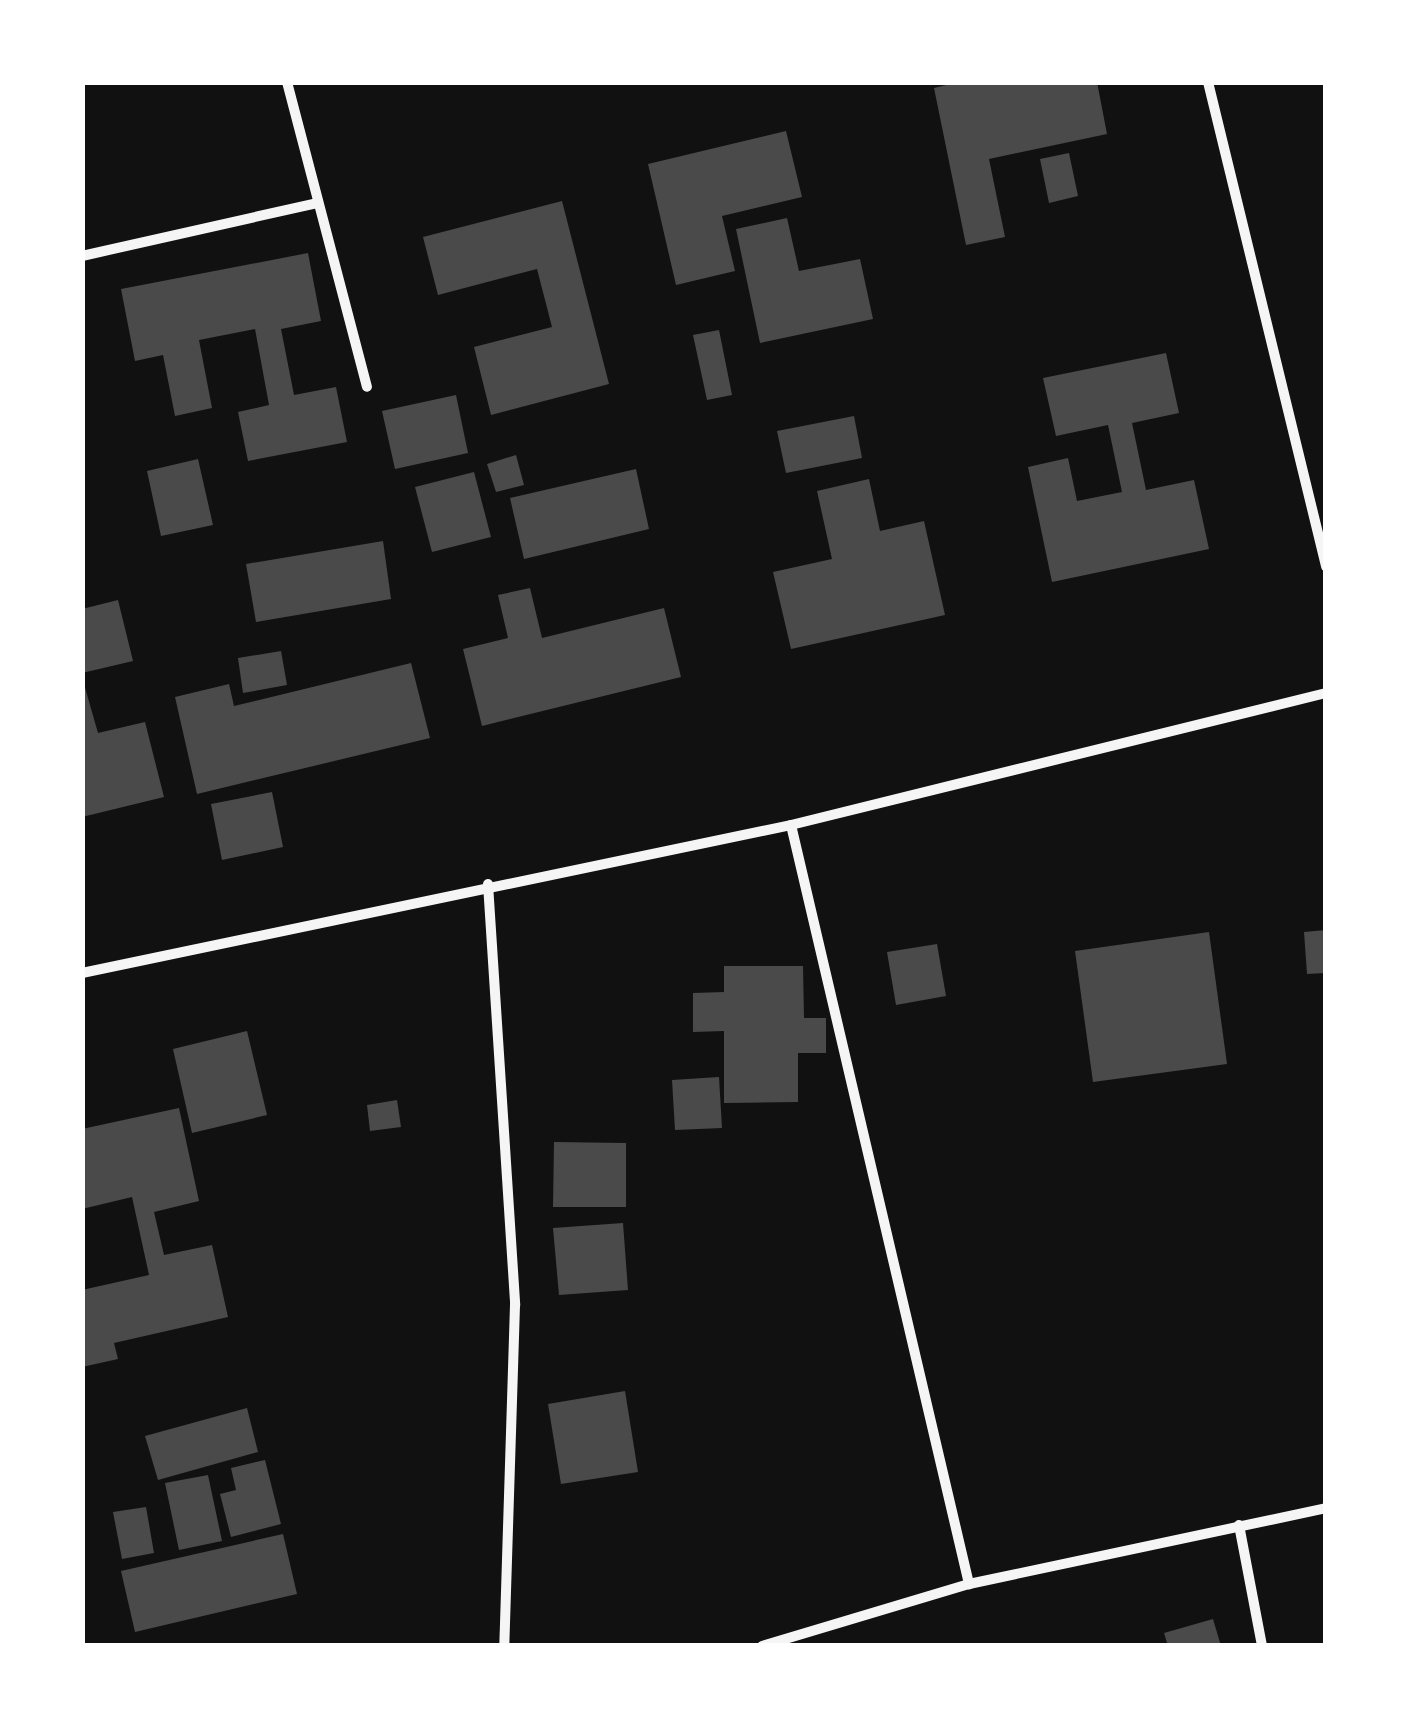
<!DOCTYPE html>
<html>
<head>
<meta charset="utf-8">
<style>
  body { margin:0 }
  #map { position:relative; width:1408px; height:1728px; overflow:hidden; background:#111; font-family:Ubuntu,sans-serif }
  div>[style] { position:absolute }
  [style*='--x'] { left:calc(var(--x)*1px); top:calc(var(--y)*1px); width:calc(var(--w)*1px); rotate:calc(var(--a)*1deg) }
  .building>* { inset:0; background:#4a4a4a }
  .minor>* { height:10px; margin:-5px; padding:0 5px; transform-origin:5px; border-radius:5px; background:#f5f5f5 }
  span { translate:-50% -50%; white-space:nowrap; text-align:center; line-height:1.15; -webkit-text-stroke:9px #fff; paint-order:stroke }
  .frame { position:absolute; inset:0; border:85px solid #fff; pointer-events:none }
</style>
</head>
<body>
<div id="map">
  <div class="building">
    <div style="clip-path:polygon(959px 82px,1097px 82px,1107px 134px,989px 159px,1005px 237px,966px 245px,934px 88px)"></div>
    <div style="clip-path:polygon(786px 131px,802px 197px,722px 216px,735px 271px,676px 285px,648px 164px)"></div>
    <div style="clip-path:polygon(1069px 153px,1078px 196px,1049px 203px,1040px 159px)"></div>
    <div style="clip-path:polygon(562px 201px,609px 384px,491px 415px,474px 347px,552px 327px,537px 269px,438px 295px,423px 237px)"></div>
    <div style="clip-path:polygon(787px 218px,799px 271px,860px 259px,873px 319px,760px 343px,736px 229px)"></div>
    <div style="clip-path:polygon(308px 253px,321px 321px,281px 329px,294px 395px,336px 387px,347px 442px,248px 461px,238px 412px,269px 405px,255px 329px,199px 340px,212px 408px,175px 416px,163px 355px,135px 361px,121px 289px)"></div>
    <div style="clip-path:polygon(719px 330px,732px 395px,707px 400px,693px 335px)"></div>
    <div style="clip-path:polygon(1166px 353px,1179px 413px,1132px 423px,1146px 490px,1194px 480px,1209px 549px,1052px 582px,1028px 467px,1068px 458px,1077px 501px,1122px 492px,1108px 425px,1056px 436px,1043px 378px)"></div>
    <div style="clip-path:polygon(456px 395px,468px 453px,395px 469px,382px 411px)"></div>
    <div style="clip-path:polygon(854px 416px,862px 458px,786px 473px,777px 431px)"></div>
    <div style="clip-path:polygon(516px 455px,524px 485px,496px 492px,487px 464px)"></div>
    <div style="clip-path:polygon(198px 459px,213px 525px,161px 536px,147px 471px)"></div>
    <div style="clip-path:polygon(636px 469px,649px 529px,524px 559px,510px 498px)"></div>
    <div style="clip-path:polygon(474px 472px,491px 537px,432px 552px,415px 487px)"></div>
    <div style="clip-path:polygon(869px 479px,880px 531px,924px 521px,945px 615px,791px 649px,773px 572px,832px 559px,817px 491px)"></div>
    <div style="clip-path:polygon(383px 541px,391px 599px,256px 622px,246px 564px)"></div>
    <div style="clip-path:polygon(530px 588px,542px 638px,664px 608px,681px 677px,482px 726px,463px 649px,508px 638px,498px 595px)"></div>
    <div style="clip-path:polygon(118px 600px,133px 661px,82px 673px,82px 609px)"></div>
    <div style="clip-path:polygon(281px 651px,287px 685px,243px 693px,238px 658px)"></div>
    <div style="clip-path:polygon(411px 663px,430px 738px,197px 794px,175px 697px,229px 684px,234px 706px)"></div>
    <div style="clip-path:polygon(82px 677px,98px 733px,145px 722px,164px 797px,82px 817px)"></div>
    <div style="clip-path:polygon(272px 792px,283px 847px,222px 860px,211px 804px)"></div>
    <div style="clip-path:polygon(1326px 930px,1326px 973px,1307px 974px,1304px 932px)"></div>
    <div style="clip-path:polygon(1209px 932px,1227px 1064px,1093px 1082px,1075px 951px)"></div>
    <div style="clip-path:polygon(937px 944px,946px 996px,896px 1005px,887px 952px)"></div>
    <div style="clip-path:polygon(724px 966px,803px 966px,804px 1018px,826px 1018px,826px 1053px,798px 1053px,798px 1102px,724px 1103px,724px 1031px,693px 1032px,693px 993px,724px 992px)"></div>
    <div style="clip-path:polygon(247px 1031px,267px 1115px,192px 1133px,173px 1049px)"></div>
    <div style="clip-path:polygon(719px 1077px,722px 1128px,675px 1130px,672px 1080px)"></div>
    <div style="clip-path:polygon(397px 1100px,401px 1127px,370px 1131px,367px 1105px)"></div>
    <div style="clip-path:polygon(179px 1108px,199px 1201px,154px 1212px,164px 1255px,212px 1245px,228px 1317px,114px 1343px,118px 1359px,82px 1367px,82px 1290px,149px 1275px,132px 1197px,82px 1209px,82px 1129px)"></div>
    <div style="clip-path:polygon(554px 1142px,626px 1143px,626px 1207px,553px 1207px)"></div>
    <div style="clip-path:polygon(623px 1223px,628px 1290px,559px 1295px,553px 1228px)"></div>
    <div style="clip-path:polygon(625px 1391px,638px 1472px,561px 1484px,548px 1404px)"></div>
    <div style="clip-path:polygon(247px 1408px,258px 1452px,158px 1480px,145px 1436px)"></div>
    <div style="clip-path:polygon(265px 1460px,281px 1524px,231px 1537px,220px 1494px,236px 1490px,231px 1468px)"></div>
    <div style="clip-path:polygon(208px 1475px,222px 1541px,179px 1550px,165px 1483px)"></div>
    <div style="clip-path:polygon(146px 1507px,154px 1553px,122px 1559px,113px 1512px)"></div>
    <div style="clip-path:polygon(283px 1534px,297px 1594px,135px 1632px,121px 1571px)"></div>
    <div style="clip-path:polygon(1213px 1619px,1221px 1646px,1168px 1646px,1164px 1633px)"></div>
  </div>
  <div class="minor">
    <div style="--x:287;--y:82;--w:315;--a:75.3"></div>
    <div style="--x:1208;--y:82;--w:499;--a:76.3"></div>
    <div style="--x:82;--y:256;--w:242;--a:-12.7"></div>
    <div style="--x:791;--y:825;--w:780;--a:76.8"></div>
    <div style="--x:488;--y:884;--w:422;--a:86.3"></div>
    <div style="--x:515;--y:1305;--w:341;--a:91.8"></div>
    <div style="--x:82;--y:973;--w:724;--a:-11.79"></div>
    <div style="--x:791;--y:825;--w:551;--a:-13.86"></div>
    <div style="--x:1239;--y:1525;--w:123;--a:79.2"></div>
    <div style="--x:762;--y:1646;--w:216;--a:-16.7"></div>
    <div style="--x:969;--y:1584;--w:365;--a:-12"></div>
  </div>
  <div class="frame"></div>
</div>
</body>
</html>
